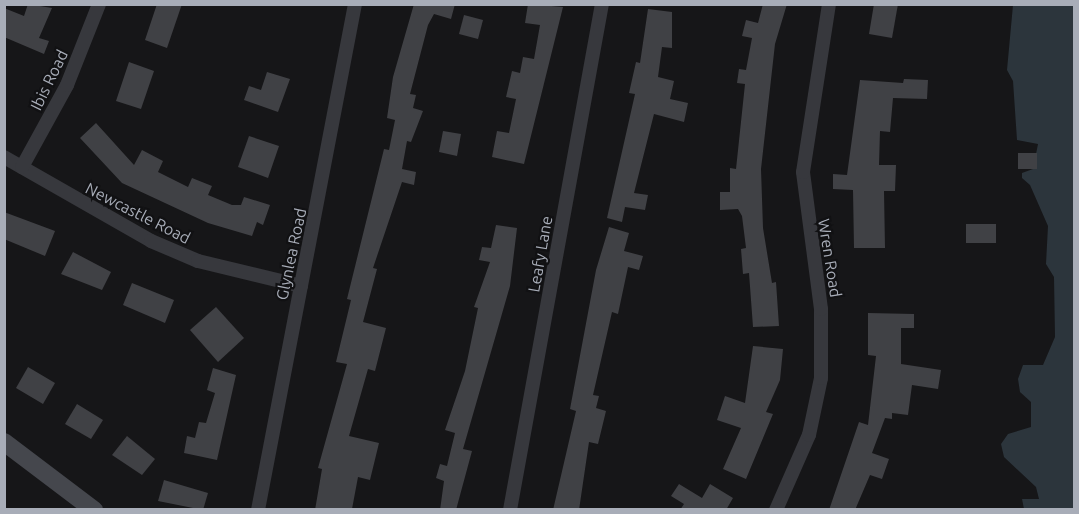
<!DOCTYPE html>
<html>
<head>
<meta charset="utf-8">
<style>
  body { margin:0 }
  #map { position:relative; width:1079px; height:514px; overflow:hidden; background:#161618; font-family:Ubuntu,sans-serif }
  div>[style] { position:absolute }
  [style*='--x'] { left:calc(var(--x)*1px); top:calc(var(--y)*1px); width:calc(var(--w)*1px); rotate:calc(var(--a)*1deg) }
  .water>* { inset:0; background:#2c353c }
  .building>* { inset:0; background:#404145 }
  .street>* { height:14px; margin:-7px; padding:0 7px; transform-origin:7px; border-radius:7px; background:#37383d }
  .secondary>* { height:18px; margin:-9px; padding:0 9px; transform-origin:9px; border-radius:9px; background:#45474d }
  span { translate:-50% -50%; white-space:nowrap; text-align:center; line-height:1.15; -webkit-text-stroke:4.5px #111113; paint-order:stroke }
  .street-label { font-size:16px; color:#a8adb8 }
  .frame { position:absolute; inset:0; border:6px solid #a8adb8; pointer-events:none }
</style>
</head>
<body>
<div id="map">
  <div class="water">
    <div style="clip-path:polygon(1013px 5px,1074px 5px,1074px 509px,1024px 509px,1022px 499px,1039px 499px,1036px 487px,1004px 457px,1001px 444px,1008px 434px,1031px 427px,1031px 402px,1020px 392px,1018px 379px,1023px 365px,1043px 365px,1055px 337px,1054px 277px,1046px 264px,1048px 226px,1030px 185px,1022px 178px,1022px 173px,1033px 169px,1038px 144px,1017px 140px,1013px 81px,1007px 70px)"></div>
  </div>
  <div class="building">
    <div style="clip-path:polygon(28px 4px,52px 8px,39px 38px,49px 41px,44px 54px,4px 37px,4px 8px,24px 16px)"></div>
    <div style="clip-path:polygon(157px 4px,182px 4px,167px 48px,145px 40px)"></div>
    <div style="clip-path:polygon(414px 4px,455px 4px,451px 19px,434px 14px,428px 25px,410px 94px,416px 95px,413px 108px,423px 111px,411px 142px,407px 141px,402px 169px,416px 172px,414px 185px,402px 182px,373px 268px,377px 269px,363px 322px,386px 328px,375px 371px,368px 369px,349px 436px,379px 443px,370px 480px,358px 477px,352px 509px,315px 510px,322px 469px,318px 468px,347px 364px,336px 362px,351px 300px,347px 299px,384px 149px,389px 150px,395px 120px,387px 118px,393px 77px)"></div>
    <div style="clip-path:polygon(528px 4px,563px 7px,524px 164px,492px 157px,497px 131px,509px 133px,516px 99px,506px 97px,512px 71px,520px 73px,523px 57px,534px 59px,540px 25px,525px 23px)"></div>
    <div style="clip-path:polygon(763px 4px,787px 4px,775px 44px,761px 169px,763px 228px,772px 283px,776px 282px,779px 326px,753px 327px,749px 273px,743px 274px,741px 249px,746px 248px,742px 216px,738px 209px,720px 210px,720px 192px,730px 192px,730px 168px,736px 169px,745px 84px,737px 83px,739px 69px,746px 70px,752px 38px,742px 36px,746px 20px,758px 23px)"></div>
    <div style="clip-path:polygon(874px 4px,898px 4px,892px 38px,869px 34px)"></div>
    <div style="clip-path:polygon(648px 9px,672px 12px,672px 48px,662px 47px,658px 77px,674px 81px,670px 99px,688px 103px,684px 122px,654px 114px,634px 193px,648px 195px,645px 210px,625px 207px,622px 222px,607px 218px,635px 94px,629px 93px,636px 62px,640px 63px)"></div>
    <div style="clip-path:polygon(464px 15px,483px 20px,478px 39px,459px 34px)"></div>
    <div style="clip-path:polygon(129px 62px,154px 71px,141px 109px,116px 101px)"></div>
    <div style="clip-path:polygon(267px 72px,290px 79px,278px 112px,244px 100px,249px 86px,261px 90px)"></div>
    <div style="clip-path:polygon(904px 79px,928px 80px,927px 99px,893px 98px,890px 132px,880px 131px,879px 165px,896px 165px,895px 191px,884px 191px,885px 248px,854px 248px,853px 190px,833px 189px,833px 174px,847px 175px,860px 80px,903px 83px)"></div>
    <div style="clip-path:polygon(96px 123px,134px 165px,142px 150px,163px 161px,158px 172px,188px 187px,192px 178px,212px 186px,208px 195px,232px 205px,241px 205px,244px 197px,270px 205px,263px 225px,257px 222px,252px 236px,208px 223px,122px 183px,80px 138px)"></div>
    <div style="clip-path:polygon(443px 131px,461px 134px,457px 156px,439px 152px)"></div>
    <div style="clip-path:polygon(249px 136px,279px 146px,268px 178px,238px 167px)"></div>
    <div style="clip-path:polygon(1018px 153px,1037px 153px,1037px 169px,1018px 169px)"></div>
    <div style="clip-path:polygon(4px 212px,55px 231px,45px 256px,4px 239px)"></div>
    <div style="clip-path:polygon(966px 224px,996px 224px,996px 243px,966px 243px)"></div>
    <div style="clip-path:polygon(496px 225px,517px 228px,510px 286px,463px 449px,472px 451px,456px 510px,440px 510px,444px 481px,436px 478px,440px 464px,447px 466px,455px 433px,445px 430px,465px 371px,478px 308px,474px 307px,490px 262px,479px 260px,482px 247px,491px 248px)"></div>
    <div style="clip-path:polygon(609px 227px,629px 233px,624px 251px,643px 256px,639px 270px,628px 267px,618px 314px,612px 312px,593px 395px,599px 396px,596px 408px,606px 411px,598px 444px,589px 442px,579px 510px,553px 510px,576px 411px,570px 409px,596px 270px)"></div>
    <div style="clip-path:polygon(73px 252px,111px 272px,102px 290px,61px 274px)"></div>
    <div style="clip-path:polygon(132px 283px,174px 300px,165px 323px,123px 305px)"></div>
    <div style="clip-path:polygon(216px 307px,244px 338px,218px 362px,190px 330px)"></div>
    <div style="clip-path:polygon(868px 313px,914px 314px,914px 328px,901px 328px,901px 364px,941px 370px,938px 389px,912px 385px,908px 415px,892px 413px,892px 419px,885px 418px,872px 453px,889px 459px,882px 479px,870px 475px,855px 510px,829px 510px,859px 422px,868px 425px,876px 356px,868px 355px)"></div>
    <div style="clip-path:polygon(753px 346px,783px 349px,780px 380px,766px 412px,773px 414px,746px 479px,723px 469px,741px 428px,717px 420px,725px 396px,745px 403px)"></div>
    <div style="clip-path:polygon(28px 367px,55px 383px,43px 404px,16px 388px)"></div>
    <div style="clip-path:polygon(213px 368px,236px 375px,217px 460px,184px 453px,187px 436px,195px 438px,199px 422px,206px 423px,215px 393px,207px 390px)"></div>
    <div style="clip-path:polygon(77px 404px,103px 420px,91px 439px,65px 424px)"></div>
    <div style="clip-path:polygon(127px 436px,155px 459px,142px 475px,112px 455px)"></div>
    <div style="clip-path:polygon(164px 480px,208px 493px,203px 510px,158px 501px)"></div>
    <div style="clip-path:polygon(679px 484px,702px 498px,710px 484px,733px 498px,726px 510px,680px 510px,684px 504px,671px 496px)"></div>
  </div>
  <div class="street">
    <div style="--x:4;--y:157;--w:169;--a:29.7"></div>
    <div style="--x:151;--y:241;--w:51;--a:23.1"></div>
    <div style="--x:198;--y:261;--w:106;--a:13.6"></div>
    <div style="--x:22;--y:167;--w:94;--a:-61.2"></div>
    <div style="--x:67;--y:85;--w:87;--a:-68.4"></div>
    <div style="--x:258;--y:510;--w:515;--a:-79.15"></div>
    <div style="--x:510;--y:510;--w:514;--a:-79.7"></div>
    <div style="--x:776;--y:510;--w:82;--a:-66.3"></div>
    <div style="--x:809;--y:435;--w:58;--a:-78.1"></div>
    <div style="--x:821;--y:378;--w:69;--a:-90"></div>
    <div style="--x:821;--y:309;--w:138;--a:-97.5"></div>
    <div style="--x:803;--y:172;--w:170;--a:-81.2"></div>
  </div>
  <div class="secondary">
    <div style="--x:4;--y:442;--w:113;--a:37.1"></div>
  </div>
  <div class="street-label">
    <span style="left:49px;top:80px;rotate:-64deg">Ibis Road</span>
    <span style="left:138px;top:213px;rotate:27deg">Newcastle Road</span>
    <span style="left:291px;top:254px;rotate:-78deg">Glynlea Road</span>
    <span style="left:540px;top:254px;rotate:-80deg">Leafy Lane</span>
    <span style="left:830px;top:258px;rotate:81deg">Wren Road</span>
  </div>
  <div class="frame"></div>
</div>
</body>
</html>
